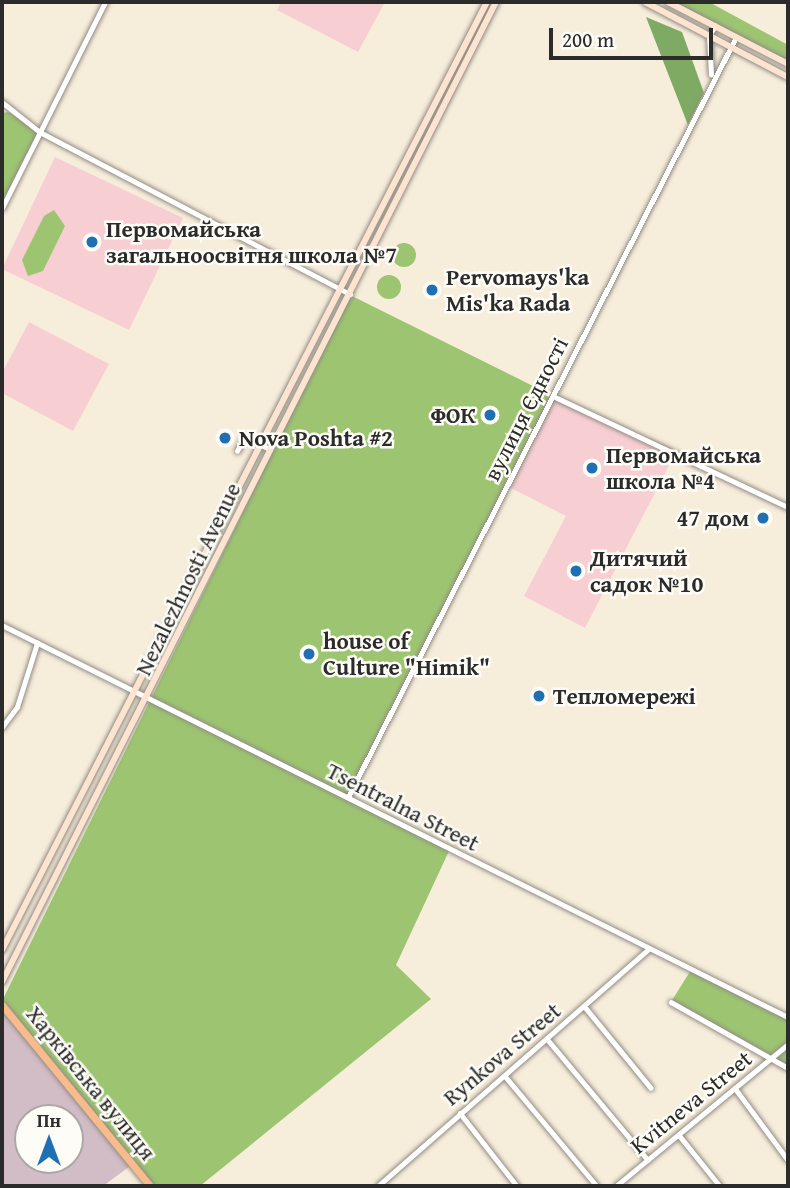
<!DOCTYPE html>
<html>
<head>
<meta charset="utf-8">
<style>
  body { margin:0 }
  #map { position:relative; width:790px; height:1188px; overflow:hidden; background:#f7eddb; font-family:"Gentium Book Plus",serif }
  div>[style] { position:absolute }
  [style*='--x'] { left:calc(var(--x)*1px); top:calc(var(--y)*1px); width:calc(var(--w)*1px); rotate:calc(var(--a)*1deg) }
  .built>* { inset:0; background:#f7cfd2 }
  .industrial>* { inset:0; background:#d2bdc6 }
  .green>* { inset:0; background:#9dc571 }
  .round { border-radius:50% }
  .forest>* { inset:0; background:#7eaa63 }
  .roads { filter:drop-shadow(0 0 2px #918c83) drop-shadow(0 0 2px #918c83) }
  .street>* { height:4.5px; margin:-2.25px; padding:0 2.25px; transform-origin:2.25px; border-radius:2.25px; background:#fff }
  .secondary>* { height:6px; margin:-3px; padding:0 3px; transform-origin:3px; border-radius:3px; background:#fde4d1 }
  .primary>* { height:7px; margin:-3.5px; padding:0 3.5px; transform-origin:3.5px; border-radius:3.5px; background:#fabb8c }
  .dots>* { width:19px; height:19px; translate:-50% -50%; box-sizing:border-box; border:4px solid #fdfcf7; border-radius:50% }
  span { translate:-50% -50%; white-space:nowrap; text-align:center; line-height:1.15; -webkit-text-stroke:5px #fdfcf7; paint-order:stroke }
  .poi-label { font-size:23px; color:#2b2b2b; font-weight:700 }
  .left { translate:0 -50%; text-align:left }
  .right { translate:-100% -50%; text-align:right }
  .street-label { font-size:23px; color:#2b2b2b }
  .frame { position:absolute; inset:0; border:4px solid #2b2b2b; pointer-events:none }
  .north { position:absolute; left:14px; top:1104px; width:70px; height:70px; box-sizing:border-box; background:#fdfcf7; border:2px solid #a9a8a5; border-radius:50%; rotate:0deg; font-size:19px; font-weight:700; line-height:28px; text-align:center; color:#2b2b2b }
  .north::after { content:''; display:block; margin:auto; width:24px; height:32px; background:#1f6fb2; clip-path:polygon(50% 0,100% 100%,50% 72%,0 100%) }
  .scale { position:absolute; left:549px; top:28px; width:164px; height:32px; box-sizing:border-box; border:4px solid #2b2b2b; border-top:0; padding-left:9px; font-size:21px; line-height:24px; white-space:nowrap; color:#2b2b2b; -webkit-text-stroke:5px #fdfcf7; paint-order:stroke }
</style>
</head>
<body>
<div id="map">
  <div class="built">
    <div style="clip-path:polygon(281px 2px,385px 2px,358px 52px,277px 10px)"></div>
    <div style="clip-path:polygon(55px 157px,183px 218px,129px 330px,2px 269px)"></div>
    <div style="clip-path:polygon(29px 322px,109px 364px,73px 431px,2px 393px,2px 373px)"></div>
    <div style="clip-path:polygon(553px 396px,677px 450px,585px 628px,524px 596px,566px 516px,507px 486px)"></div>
  </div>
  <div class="industrial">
    <div style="clip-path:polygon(evenodd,2px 1005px,133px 1164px,103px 1186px,2px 1186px,2px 1005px,28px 1118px,70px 1118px,70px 1160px,28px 1160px,28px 1118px)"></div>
  </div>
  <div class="green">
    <div style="clip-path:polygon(668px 2px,709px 2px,788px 45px,788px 64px)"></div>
    <div style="clip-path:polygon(8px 112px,40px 132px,2px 208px,2px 113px)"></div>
    <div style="clip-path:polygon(54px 210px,65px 226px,43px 271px,28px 276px,22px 260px,44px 216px)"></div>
    <div class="round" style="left:392px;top:243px;width:24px;height:24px"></div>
    <div class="round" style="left:377px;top:275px;width:24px;height:24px"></div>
    <div style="clip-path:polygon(350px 295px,553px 396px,349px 798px,449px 851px,396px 965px,431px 999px,200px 1186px,150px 1186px,2px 1001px)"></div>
    <div style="clip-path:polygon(691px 970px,788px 1017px,788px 1068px,671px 1002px)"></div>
  </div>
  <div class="forest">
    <div style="clip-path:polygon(646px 17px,682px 32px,704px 93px,688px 125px)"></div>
  </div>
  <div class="roads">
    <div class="street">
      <div style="--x:711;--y:75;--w:40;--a:-92.9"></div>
      <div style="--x:709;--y:35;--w:11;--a:-56"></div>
      <div style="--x:2;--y:102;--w:48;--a:38.3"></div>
      <div style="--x:40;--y:132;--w:350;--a:27.6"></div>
      <div style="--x:2;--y:208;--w:230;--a:-63.4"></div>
      <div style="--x:553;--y:396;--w:260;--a:25.3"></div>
      <div style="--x:237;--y:451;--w:16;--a:-60"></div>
      <div style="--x:245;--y:437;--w:28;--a:26"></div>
      <div style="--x:2;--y:625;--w:878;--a:26.51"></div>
      <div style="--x:2;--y:727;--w:25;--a:-53"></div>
      <div style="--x:17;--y:707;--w:67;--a:-72.6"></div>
      <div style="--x:348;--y:797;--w:853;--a:-62.95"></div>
      <div style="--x:671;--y:1002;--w:134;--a:29.4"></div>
      <div style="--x:585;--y:1007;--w:104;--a:50.8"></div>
      <div style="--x:548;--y:1040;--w:156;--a:50.2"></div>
      <div style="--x:505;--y:1076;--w:143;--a:50.1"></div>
      <div style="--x:735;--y:1088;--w:89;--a:53.6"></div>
      <div style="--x:460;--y:1113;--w:93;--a:52"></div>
      <div style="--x:679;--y:1135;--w:65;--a:51.2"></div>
      <div style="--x:378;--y:1186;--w:360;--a:-41.2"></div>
      <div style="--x:616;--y:1186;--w:223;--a:-39.5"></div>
    </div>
    <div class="secondary">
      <div style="--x:645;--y:2;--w:161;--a:27.7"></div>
      <div style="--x:668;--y:2;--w:135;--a:27.3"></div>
      <div style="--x:2;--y:950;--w:1065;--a:-62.91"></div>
      <div style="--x:2;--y:982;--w:1097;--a:-63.25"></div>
    </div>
    <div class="primary">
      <div style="--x:2;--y:1005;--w:234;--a:50.7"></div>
    </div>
  </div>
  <div class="dots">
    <div style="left:92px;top:242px;background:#1f6fb2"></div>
    <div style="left:432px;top:290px;background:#1f6fb2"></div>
    <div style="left:490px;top:415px;background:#1f6fb2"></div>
    <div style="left:225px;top:438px;background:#1f6fb2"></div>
    <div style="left:592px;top:468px;background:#1f6fb2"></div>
    <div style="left:763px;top:518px;background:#1f6fb2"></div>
    <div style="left:576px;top:571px;background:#1f6fb2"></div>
    <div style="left:309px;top:654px;background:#1f6fb2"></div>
    <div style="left:539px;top:696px;background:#1f6fb2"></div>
  </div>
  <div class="poi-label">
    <span class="left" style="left:106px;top:242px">Первомайська<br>загальноосвітня школа №7</span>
    <span class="left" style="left:446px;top:290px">Pervomays'ka<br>Mis'ka Rada</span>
    <span class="right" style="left:476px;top:415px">ФОК</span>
    <span class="left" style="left:239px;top:438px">Nova Poshta #2</span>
    <span class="left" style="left:606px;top:468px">Первомайська<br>школа №4</span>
    <span class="right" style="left:749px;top:518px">47 дом</span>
    <span class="left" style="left:590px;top:571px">Дитячий<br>садок №10</span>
    <span class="left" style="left:323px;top:654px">house of<br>Culture "Himik"</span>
    <span class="left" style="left:553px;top:696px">Тепломережі</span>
  </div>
  <div class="street-label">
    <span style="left:526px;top:409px;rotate:-63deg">вулиця Єдності</span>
    <span style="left:188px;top:579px;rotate:-64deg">Nezalezhnosti Avenue</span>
    <span style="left:403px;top:807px;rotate:27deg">Tsentralna Street</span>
    <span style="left:502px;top:1054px;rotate:-40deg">Rynkova Street</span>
    <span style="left:91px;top:1083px;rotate:51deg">Харківська вулиця</span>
    <span style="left:691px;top:1102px;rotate:-39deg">Kvitneva Street</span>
  </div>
  <div class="frame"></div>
  <div class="north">Пн</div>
  <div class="scale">200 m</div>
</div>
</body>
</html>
